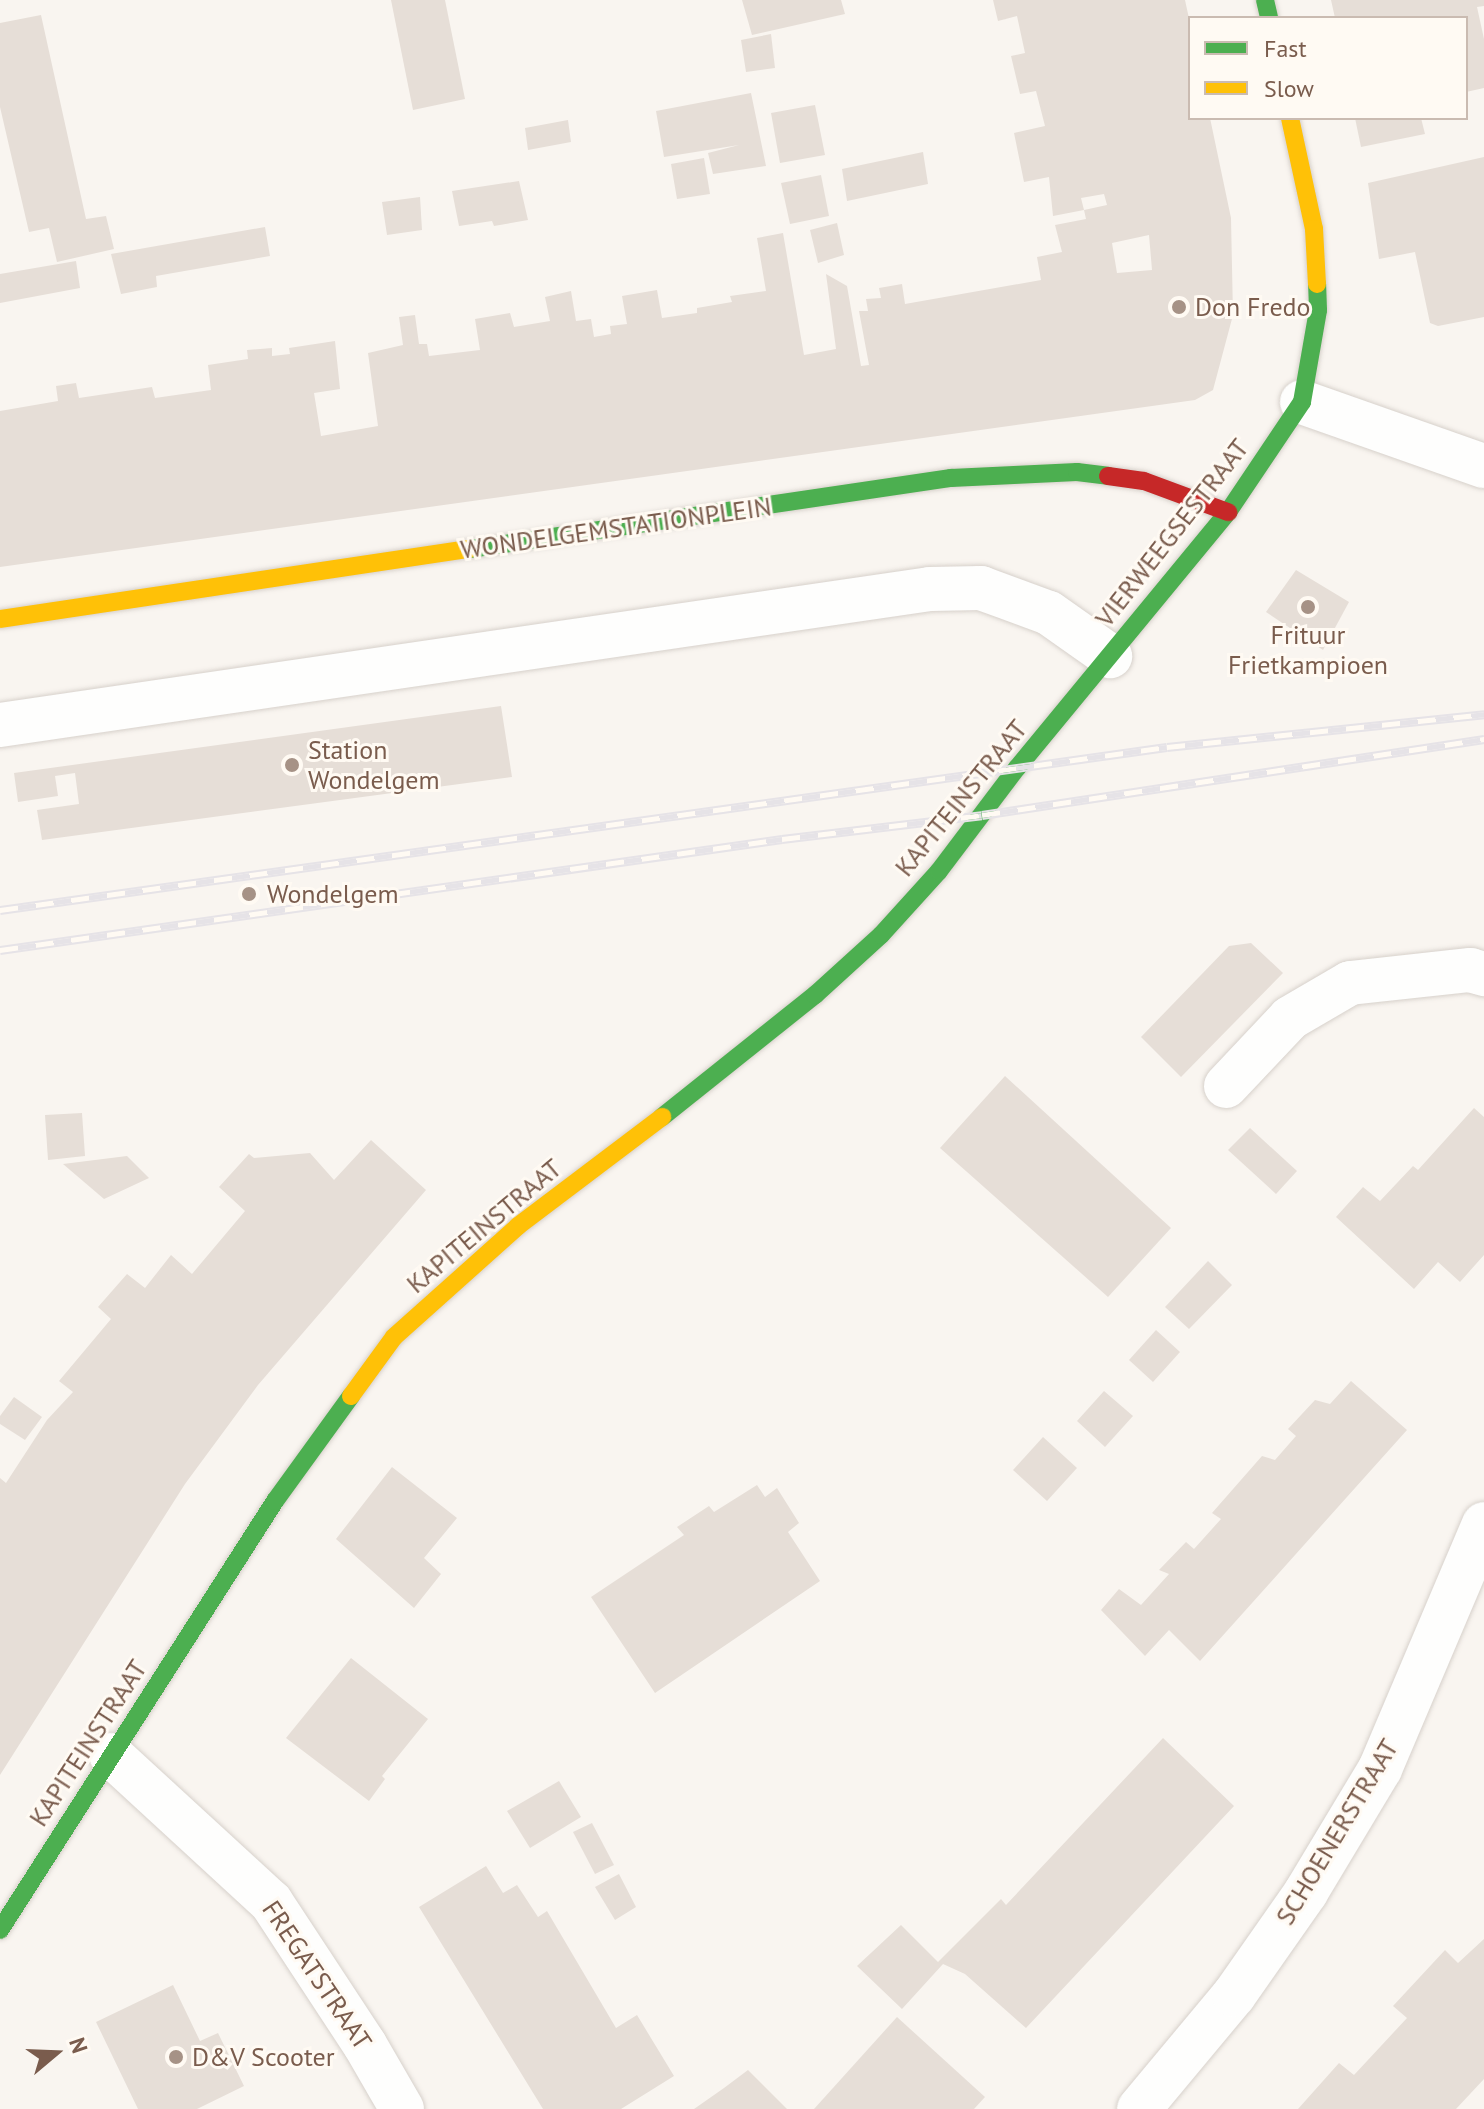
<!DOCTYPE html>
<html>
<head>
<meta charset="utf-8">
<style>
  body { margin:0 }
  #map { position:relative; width:1484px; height:2109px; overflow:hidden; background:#f9f5f0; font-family:"PT Sans",sans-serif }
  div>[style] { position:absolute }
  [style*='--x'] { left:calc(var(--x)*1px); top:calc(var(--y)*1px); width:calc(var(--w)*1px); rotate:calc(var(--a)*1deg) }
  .building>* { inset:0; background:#e6ded7 }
  .roads { filter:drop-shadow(0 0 2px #d7d1cb) drop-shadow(0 0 2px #d7d1cb) }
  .street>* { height:44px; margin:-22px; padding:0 22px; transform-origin:22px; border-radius:22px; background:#fefefd }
  .fast>* { height:18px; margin:-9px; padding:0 9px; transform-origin:9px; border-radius:9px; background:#4caf50 }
  .slow>* { height:18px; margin:-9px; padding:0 9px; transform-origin:9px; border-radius:9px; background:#ffc107 }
  .jam>* { height:18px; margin:-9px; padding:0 9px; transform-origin:9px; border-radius:9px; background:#c62828 }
  .rail>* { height:9px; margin-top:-4.5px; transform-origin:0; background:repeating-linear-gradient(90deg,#fffaf3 0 18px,#e6e3e7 0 36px); box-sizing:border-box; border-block:2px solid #e6e3e7 }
  .dots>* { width:22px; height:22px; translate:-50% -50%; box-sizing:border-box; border:4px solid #fffaf3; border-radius:50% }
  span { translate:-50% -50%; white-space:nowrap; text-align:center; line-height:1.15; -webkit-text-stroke:6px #fffaf3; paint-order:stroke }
  .poi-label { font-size:26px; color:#7a5c4d }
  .left { translate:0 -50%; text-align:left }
  .street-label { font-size:26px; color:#7a5c4d }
  .legend { position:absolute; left:1188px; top:16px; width:280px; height:104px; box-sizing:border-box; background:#fffaf3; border:2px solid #cabbb1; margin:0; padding:10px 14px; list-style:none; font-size:24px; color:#7a5c4d }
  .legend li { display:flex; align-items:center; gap:16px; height:40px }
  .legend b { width:40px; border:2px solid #cabbb1 }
  .north { position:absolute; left:16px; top:2013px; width:80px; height:80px; -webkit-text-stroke:6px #fffaf3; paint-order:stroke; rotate:71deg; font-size:22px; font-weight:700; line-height:32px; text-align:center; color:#7a5c4d }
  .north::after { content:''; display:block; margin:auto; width:28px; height:36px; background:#7a5c4d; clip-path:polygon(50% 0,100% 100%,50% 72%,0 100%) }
</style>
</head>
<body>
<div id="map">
  <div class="building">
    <div style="clip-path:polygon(391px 0,445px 0,465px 99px,413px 110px)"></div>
    <div style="clip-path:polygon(742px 0,841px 0,845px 14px,752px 35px)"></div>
    <div style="clip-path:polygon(evenodd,993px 0,1185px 0,1190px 23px,1190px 118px,1210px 118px,1231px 218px,1233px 315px,1213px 390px,1195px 400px,0 567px,0 411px,58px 401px,56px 386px,76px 383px,79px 398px,152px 387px,155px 398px,211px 390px,208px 365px,248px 359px,247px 350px,272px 348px,272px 356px,290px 354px,289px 348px,335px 341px,340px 389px,314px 393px,321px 436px,378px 426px,368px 353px,403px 345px,399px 317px,415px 315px,419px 344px,427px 344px,429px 356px,480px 350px,475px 319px,510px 313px,514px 327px,550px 321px,545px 297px,571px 291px,576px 321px,591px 319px,594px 337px,611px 334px,610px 326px,627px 324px,622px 296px,657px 290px,662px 318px,697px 313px,697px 308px,732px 302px,730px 296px,766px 291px,757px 238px,783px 233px,804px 355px,836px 349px,826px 274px,847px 286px,861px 366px,869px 365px,859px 311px,868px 311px,866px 299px,881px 298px,879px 288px,902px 284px,905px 304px,1041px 280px,1037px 257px,1062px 252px,1055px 225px,1086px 219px,1084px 210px,1053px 216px,1049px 177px,1024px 182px,1014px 133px,1045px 126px,1036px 91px,1020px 94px,1011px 56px,1025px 53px,1017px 16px,998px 21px,993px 0,1104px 194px,1107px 205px,1084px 210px,1081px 198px,1104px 194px,993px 0,1149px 235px,1152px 270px,1117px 273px,1112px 243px,1149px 235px)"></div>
    <div style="clip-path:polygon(1331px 0,1484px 0,1484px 6px,1477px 7px,1484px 39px,1484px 88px,1466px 92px,1466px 18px,1335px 18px)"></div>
    <div style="clip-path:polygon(41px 15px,86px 219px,106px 216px,114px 249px,57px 262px,49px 228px,29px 232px,0 107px,0 23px)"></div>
    <div style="clip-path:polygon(771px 34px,775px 68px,746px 72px,741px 40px)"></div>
    <div style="clip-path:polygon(751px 93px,766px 166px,713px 174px,708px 153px,739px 145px,664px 157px,656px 111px)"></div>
    <div style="clip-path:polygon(815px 105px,825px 155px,780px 163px,771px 113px)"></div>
    <div style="clip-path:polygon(1355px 118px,1421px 118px,1425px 134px,1361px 147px)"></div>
    <div style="clip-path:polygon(568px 120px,571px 142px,528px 150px,525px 128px)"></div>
    <div style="clip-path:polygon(923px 152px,928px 184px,847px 201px,842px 169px)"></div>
    <div style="clip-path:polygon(1484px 157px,1484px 317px,1438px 326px,1430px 323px,1415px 252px,1379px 259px,1368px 183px)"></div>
    <div style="clip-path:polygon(704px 158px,710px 194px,677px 199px,671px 164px)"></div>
    <div style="clip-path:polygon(821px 175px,829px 216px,790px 224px,781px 183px)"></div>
    <div style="clip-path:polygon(519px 181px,528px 220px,494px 226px,492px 221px,459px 226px,452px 191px)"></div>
    <div style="clip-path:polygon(420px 197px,422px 230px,387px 235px,382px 202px)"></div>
    <div style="clip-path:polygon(837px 223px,844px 255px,818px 263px,810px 230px)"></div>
    <div style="clip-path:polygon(265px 227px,270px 256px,156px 276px,157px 287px,121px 294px,111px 254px)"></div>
    <div style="clip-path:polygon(76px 261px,80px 288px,0 303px,0 274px)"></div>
    <div style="clip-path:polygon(1296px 570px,1349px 602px,1323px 650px,1266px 612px)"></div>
    <div style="clip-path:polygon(501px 706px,512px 777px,42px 840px,37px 810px,79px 804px,75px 773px,55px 776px,58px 796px,18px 802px,14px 773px)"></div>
    <div style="clip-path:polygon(1251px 943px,1283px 973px,1181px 1077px,1141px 1037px,1229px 946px)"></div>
    <div style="clip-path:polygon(1005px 1076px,1171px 1228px,1108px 1297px,940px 1148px)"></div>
    <div style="clip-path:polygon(1474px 1108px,1484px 1117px,1484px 1255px,1460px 1282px,1438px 1262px,1414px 1289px,1336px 1217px,1363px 1187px,1380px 1201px,1413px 1166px,1418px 1170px)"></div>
    <div style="clip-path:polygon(82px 1113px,85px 1156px,48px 1160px,45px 1115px)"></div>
    <div style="clip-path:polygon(1250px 1128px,1297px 1171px,1276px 1194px,1228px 1150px)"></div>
    <div style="clip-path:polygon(371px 1140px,426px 1190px,258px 1385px,185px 1484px,0 1775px,0 1478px,6px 1483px,47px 1420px,73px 1392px,59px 1381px,111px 1319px,98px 1307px,127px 1274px,145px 1288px,171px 1255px,192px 1274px,245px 1211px,219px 1187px,249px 1154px,254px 1158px,310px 1153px,334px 1180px)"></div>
    <div style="clip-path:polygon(127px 1156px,149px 1178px,104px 1199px,63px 1164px)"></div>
    <div style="clip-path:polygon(1208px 1261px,1232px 1285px,1189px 1329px,1165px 1307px)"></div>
    <div style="clip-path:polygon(1156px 1330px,1180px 1352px,1153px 1382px,1129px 1360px)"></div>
    <div style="clip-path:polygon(1351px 1381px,1407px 1430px,1200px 1661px,1169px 1630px,1145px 1656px,1101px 1610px,1119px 1589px,1141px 1605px,1169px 1574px,1159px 1570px,1186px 1542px,1194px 1549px,1221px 1519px,1212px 1513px,1262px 1456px,1275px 1460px,1296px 1436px,1288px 1429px,1315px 1400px,1330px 1404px)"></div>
    <div style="clip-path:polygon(1104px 1391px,1133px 1416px,1105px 1447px,1077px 1421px)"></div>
    <div style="clip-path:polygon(14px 1397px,42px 1417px,25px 1440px,0 1424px,0 1416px)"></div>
    <div style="clip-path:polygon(1043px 1437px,1077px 1468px,1047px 1501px,1013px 1470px)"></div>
    <div style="clip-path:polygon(392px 1467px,457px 1518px,424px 1558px,441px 1574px,414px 1608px,336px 1539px)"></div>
    <div style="clip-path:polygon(757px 1485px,765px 1497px,777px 1488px,799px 1523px,788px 1532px,820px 1581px,655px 1693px,591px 1597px,684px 1535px,677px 1527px,709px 1506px,714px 1512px)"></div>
    <div style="clip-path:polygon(351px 1658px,428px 1719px,382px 1776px,385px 1779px,369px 1801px,286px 1738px)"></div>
    <div style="clip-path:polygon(1163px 1738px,1234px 1806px,1026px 2028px,965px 1974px,943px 1964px,902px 2009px,857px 1966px,901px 1925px,938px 1962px,1001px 1899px,1006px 1905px)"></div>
    <div style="clip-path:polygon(559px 1781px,581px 1817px,530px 1848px,507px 1811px)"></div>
    <div style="clip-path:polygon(592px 1823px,614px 1865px,595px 1874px,573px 1832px)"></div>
    <div style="clip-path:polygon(486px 1866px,503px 1893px,517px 1885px,538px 1917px,547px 1911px,616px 2028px,637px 2015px,674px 2076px,621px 2109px,543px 2109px,419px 1907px)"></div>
    <div style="clip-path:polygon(619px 1874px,636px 1907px,615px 1920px,595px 1887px)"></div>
    <div style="clip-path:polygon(1484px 1939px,1484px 2079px,1456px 2109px,1298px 2109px,1339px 2063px,1354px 2075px,1407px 2018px,1393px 2006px,1445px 1950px,1458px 1963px)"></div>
    <div style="clip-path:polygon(173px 1985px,200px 2041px,218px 2033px,244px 2086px,197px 2109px,138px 2109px,96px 2022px)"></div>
    <div style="clip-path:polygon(897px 2017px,985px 2097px,974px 2109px,814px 2109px)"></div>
    <div style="clip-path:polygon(748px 2070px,787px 2109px,694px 2109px,724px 2088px)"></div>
  </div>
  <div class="roads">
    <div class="street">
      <div style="--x:1302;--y:402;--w:193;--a:19.4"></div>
      <div style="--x:0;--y:725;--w:940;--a:-8.32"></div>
      <div style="--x:930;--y:589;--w:51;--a:-1.1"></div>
      <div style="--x:981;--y:588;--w:72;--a:20.2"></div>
      <div style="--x:1049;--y:613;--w:75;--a:35.2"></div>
      <div style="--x:1226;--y:1086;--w:93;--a:-46.7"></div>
      <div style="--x:1290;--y:1018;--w:69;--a:-30.3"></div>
      <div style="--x:1350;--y:983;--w:121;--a:-6.2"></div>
      <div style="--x:1470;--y:970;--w:15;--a:16"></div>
      <div style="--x:111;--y:1755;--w:217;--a:42.6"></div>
      <div style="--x:271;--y:1902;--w:171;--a:56.7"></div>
      <div style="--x:365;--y:2045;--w:74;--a:60"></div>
      <div style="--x:1139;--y:2109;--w:148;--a:-50.2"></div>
      <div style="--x:1234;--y:1995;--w:126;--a:-55"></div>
      <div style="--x:1306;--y:1892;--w:144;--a:-59"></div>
      <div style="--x:1380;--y:1769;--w:266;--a:-67"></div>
    </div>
    <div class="fast">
      <div style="--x:1265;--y:0;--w:18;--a:77"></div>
      <div style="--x:470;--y:549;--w:486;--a:-8.4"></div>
      <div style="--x:951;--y:478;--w:126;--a:-2.7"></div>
      <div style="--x:1077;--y:472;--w:31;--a:7"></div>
      <div style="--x:662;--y:1117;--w:196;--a:-38.6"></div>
      <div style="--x:815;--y:995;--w:89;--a:-42.3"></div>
      <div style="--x:881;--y:935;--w:86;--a:-47.8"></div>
      <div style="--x:939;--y:871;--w:129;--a:-52.9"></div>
      <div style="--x:1017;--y:768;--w:332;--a:-50.5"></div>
      <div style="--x:1228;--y:512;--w:133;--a:-56.1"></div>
      <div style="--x:1302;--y:402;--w:93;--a:-80.1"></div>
      <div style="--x:1318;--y:310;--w:26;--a:-92"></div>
      <div style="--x:0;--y:1930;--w:510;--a:-57.34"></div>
      <div style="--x:275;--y:1501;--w:130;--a:-54.1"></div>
    </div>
    <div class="slow">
      <div style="--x:1290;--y:118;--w:114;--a:77.8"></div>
      <div style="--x:1314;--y:229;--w:55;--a:86.9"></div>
      <div style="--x:0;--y:619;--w:475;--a:-8.5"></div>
      <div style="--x:351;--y:1396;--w:73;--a:-53.9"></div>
      <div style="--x:394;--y:1337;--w:166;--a:-41.8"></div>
      <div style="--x:518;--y:1226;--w:181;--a:-37.1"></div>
    </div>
    <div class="jam">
      <div style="--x:1108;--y:476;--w:36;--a:8"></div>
      <div style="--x:1144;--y:481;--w:90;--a:20.3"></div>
    </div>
  </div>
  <div class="rail">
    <div style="--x:0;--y:910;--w:1178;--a:-7.95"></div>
    <div style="--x:1167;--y:747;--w:319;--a:-5.9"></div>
    <div style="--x:0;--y:950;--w:790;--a:-8.08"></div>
    <div style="--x:782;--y:839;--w:201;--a:-6.8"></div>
    <div style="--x:982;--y:815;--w:508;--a:-8.61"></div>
  </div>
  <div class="dots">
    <div style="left:1179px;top:307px;background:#a69286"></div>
    <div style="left:1308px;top:607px;background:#a69286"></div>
    <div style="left:292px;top:765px;background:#a69286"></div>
    <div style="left:249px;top:894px;background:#a69286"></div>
    <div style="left:176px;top:2057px;background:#a69286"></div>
  </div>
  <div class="poi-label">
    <span class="left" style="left:1195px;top:307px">Don Fredo</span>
    <span style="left:1308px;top:650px">Frituur<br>Frietkampioen</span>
    <span class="left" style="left:308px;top:765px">Station<br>Wondelgem</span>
    <span class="left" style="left:267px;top:894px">Wondelgem</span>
    <span class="left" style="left:192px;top:2057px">D&amp;V Scooter</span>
  </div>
  <div class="street-label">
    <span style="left:616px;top:528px;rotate:-8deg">WONDELGEMSTATIONPLEIN</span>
    <span style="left:1172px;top:533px;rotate:-52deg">VIERWEEGSESTRAAT</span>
    <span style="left:961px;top:798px;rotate:-51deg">KAPITEINSTRAAT</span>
    <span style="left:484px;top:1226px;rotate:-40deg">KAPITEINSTRAAT</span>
    <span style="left:88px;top:1743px;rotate:-57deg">KAPITEINSTRAAT</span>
    <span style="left:1337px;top:1832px;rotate:-59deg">SCHOENERSTRAAT</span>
    <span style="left:317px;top:1975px;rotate:56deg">FREGATSTRAAT</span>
  </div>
  <ul class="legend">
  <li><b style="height:10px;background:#4caf50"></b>Fast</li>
  <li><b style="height:10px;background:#ffc107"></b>Slow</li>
  </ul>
  <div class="north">N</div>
</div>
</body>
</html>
